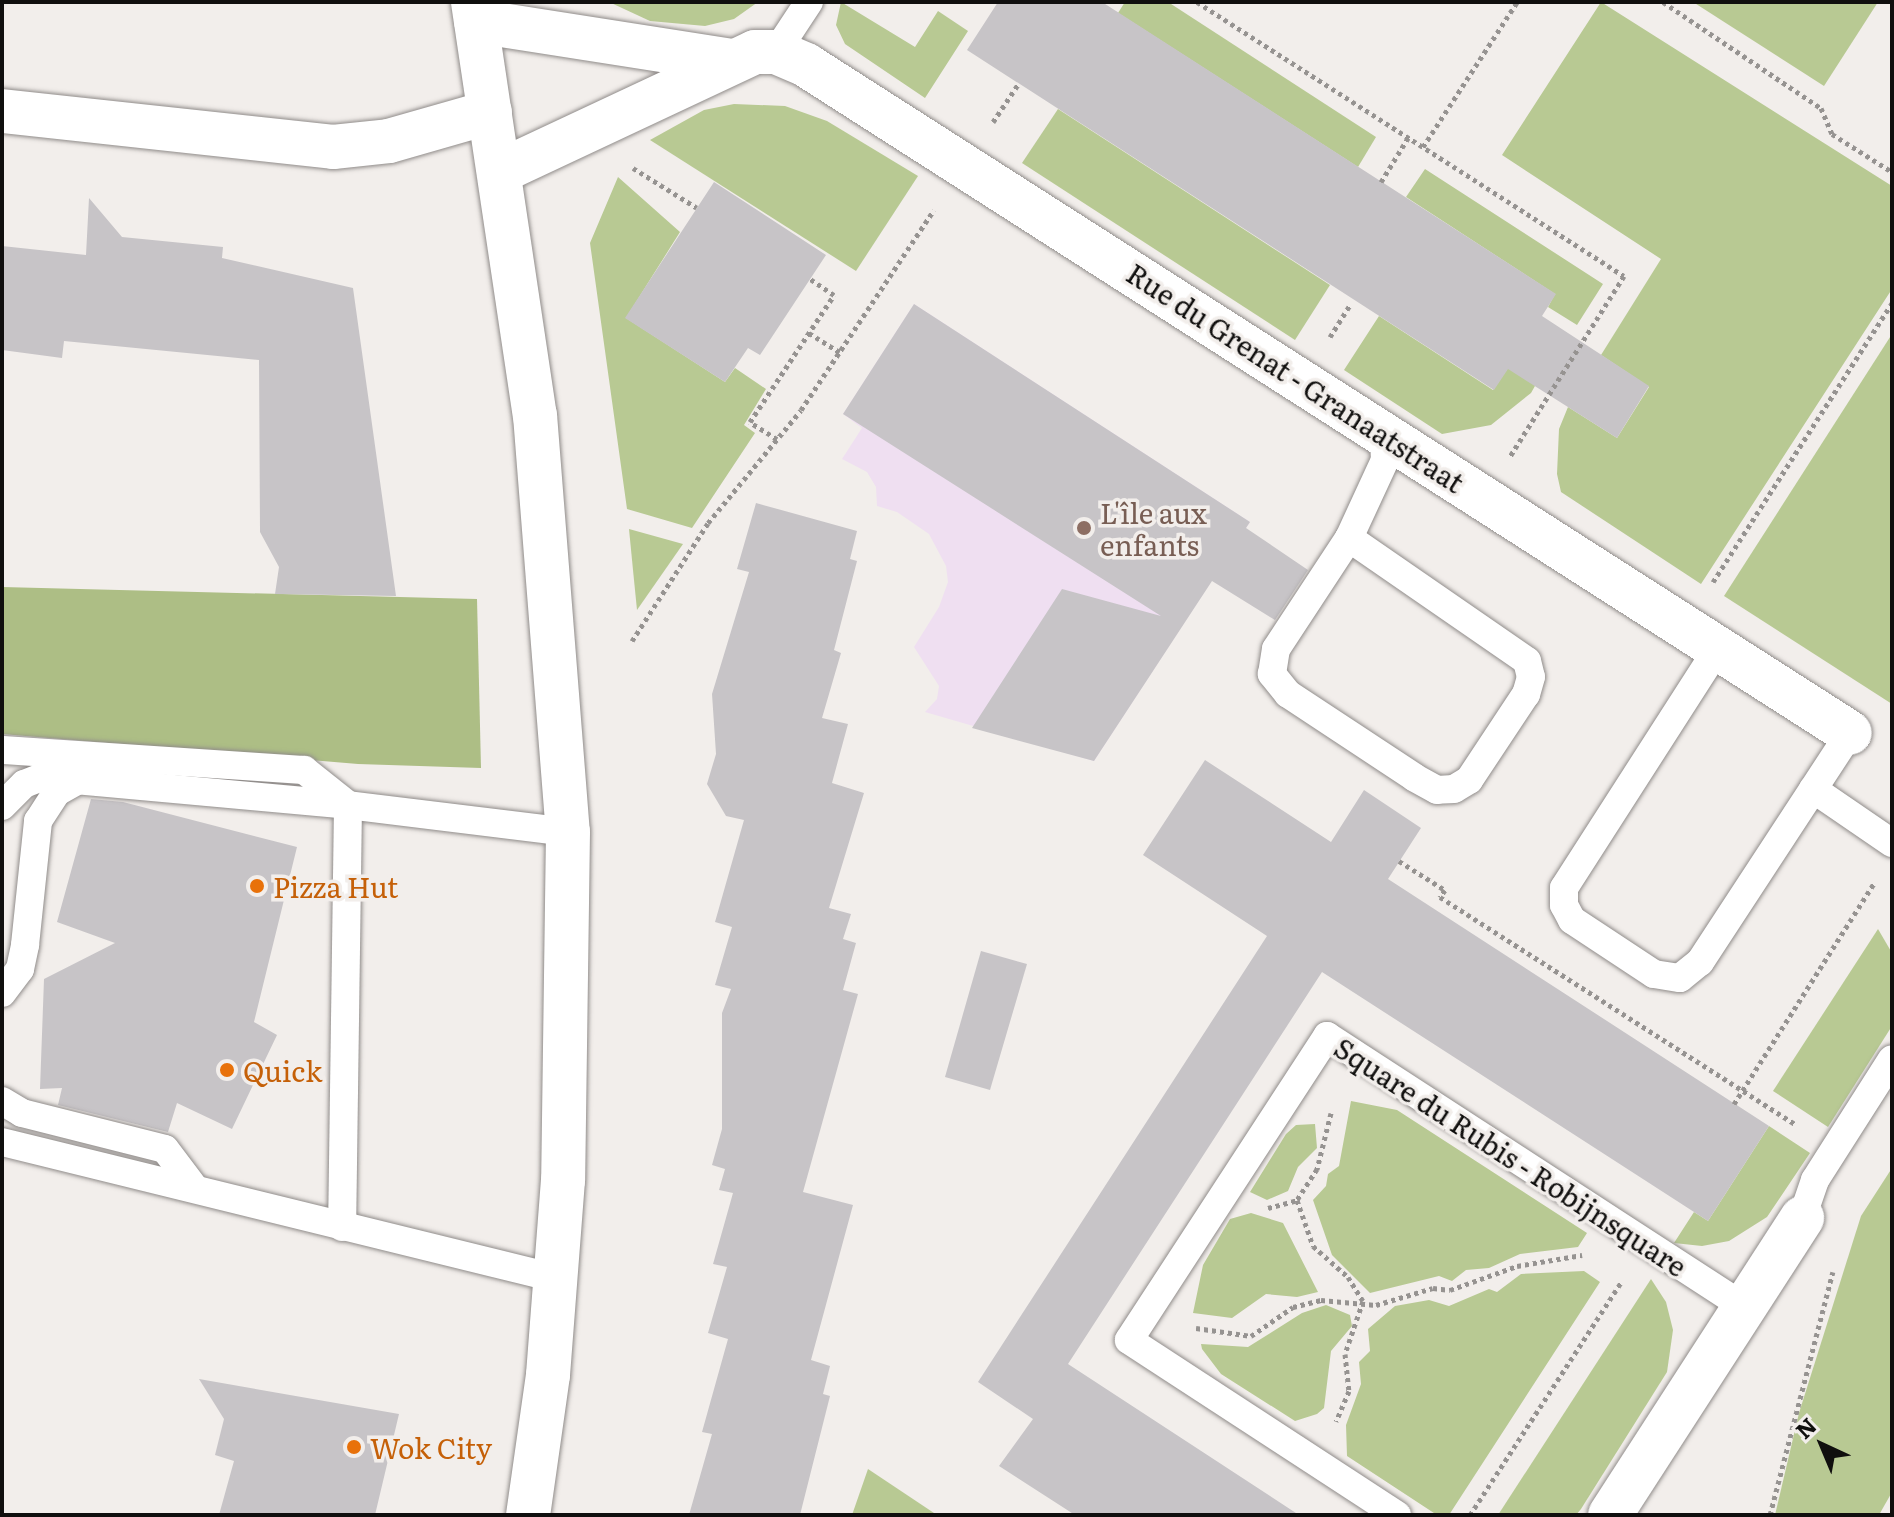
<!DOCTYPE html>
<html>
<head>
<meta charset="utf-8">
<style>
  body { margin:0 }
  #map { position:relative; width:1894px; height:1517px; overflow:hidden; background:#f2eeeb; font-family:Literata,serif }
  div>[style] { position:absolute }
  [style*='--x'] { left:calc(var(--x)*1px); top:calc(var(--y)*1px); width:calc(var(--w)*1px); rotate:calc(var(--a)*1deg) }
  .education>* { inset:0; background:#efdff1 }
  .green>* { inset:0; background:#b8c993 }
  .forest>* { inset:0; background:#adbe85 }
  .building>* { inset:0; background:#c7c4c7 }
  .path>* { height:5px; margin-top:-2.5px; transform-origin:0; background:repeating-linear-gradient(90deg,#969391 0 4px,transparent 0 8px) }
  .roads { filter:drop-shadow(0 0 2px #908c8a) drop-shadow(0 0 2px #908c8a) }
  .service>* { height:28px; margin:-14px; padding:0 14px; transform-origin:14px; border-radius:14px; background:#fff }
  .minor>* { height:44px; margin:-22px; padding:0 22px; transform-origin:22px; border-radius:22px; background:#fff }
  .secondary>* { height:44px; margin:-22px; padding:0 22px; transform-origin:22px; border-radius:22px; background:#fff }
  .dots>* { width:22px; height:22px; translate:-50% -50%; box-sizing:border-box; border:4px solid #f2eeeb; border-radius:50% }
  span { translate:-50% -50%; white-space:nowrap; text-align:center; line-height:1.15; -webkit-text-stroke:7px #f2eeeb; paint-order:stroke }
  .street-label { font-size:28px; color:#100f0e }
  .education-label { font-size:28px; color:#785e54 }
  .left { translate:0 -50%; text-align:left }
  .food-label { font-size:28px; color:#c56008 }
  .frame { position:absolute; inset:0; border:4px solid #100f0e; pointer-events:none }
  .north { position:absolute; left:1782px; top:1405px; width:80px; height:80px; -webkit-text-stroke:6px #f2eeeb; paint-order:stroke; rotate:316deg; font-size:22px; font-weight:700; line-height:32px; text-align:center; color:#100f0e }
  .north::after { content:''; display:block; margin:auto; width:28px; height:36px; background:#100f0e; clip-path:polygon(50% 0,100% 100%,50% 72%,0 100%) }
</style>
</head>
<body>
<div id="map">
  <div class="education">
    <div style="clip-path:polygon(914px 304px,1250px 522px,1094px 761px,925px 712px,937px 699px,939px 686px,914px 647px,939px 607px,948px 582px,946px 566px,929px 534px,897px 512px,877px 506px,876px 487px,867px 472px,842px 459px,862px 428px,843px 414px)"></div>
  </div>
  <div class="green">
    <div style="clip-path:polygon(609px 2px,758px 2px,734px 19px,705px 26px,650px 21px)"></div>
    <div style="clip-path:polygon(841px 2px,915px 47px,938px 11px,968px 31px,925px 98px,845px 44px,836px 25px)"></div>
    <div style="clip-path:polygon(1125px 2px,1168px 2px,1376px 137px,1358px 167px,1118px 13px)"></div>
    <div style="clip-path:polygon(1601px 2px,1892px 186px,1892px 289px,1701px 584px,1561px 492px,1557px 474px,1559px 429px,1568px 407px,1617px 438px,1649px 387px,1601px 355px,1661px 259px,1502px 155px)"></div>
    <div style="clip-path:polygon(1693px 2px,1878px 2px,1824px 86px)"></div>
    <div style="clip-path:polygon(734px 104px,785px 106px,827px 121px,918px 176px,856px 271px,650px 140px,704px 110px)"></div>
    <div style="clip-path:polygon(1058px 109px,1330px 285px,1295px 340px,1022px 163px)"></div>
    <div style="clip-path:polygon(1425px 169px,1603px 284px,1577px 325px,1548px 307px,1555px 294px,1406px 197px)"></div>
    <div style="clip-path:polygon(618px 177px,680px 232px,626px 318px,725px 382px,735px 368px,766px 389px,744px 425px,755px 433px,692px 528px,627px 509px,590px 243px)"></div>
    <div style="clip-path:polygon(1379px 316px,1493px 390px,1518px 353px,1544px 370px,1531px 393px,1491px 425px,1442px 434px,1344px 370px)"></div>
    <div style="clip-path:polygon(1892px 334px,1892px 704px,1724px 596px)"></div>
    <div style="clip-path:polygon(629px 529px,683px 544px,637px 610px,633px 570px)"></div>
    <div style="clip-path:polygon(1878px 929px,1892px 953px,1892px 1026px,1828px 1127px,1773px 1091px)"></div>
    <div style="clip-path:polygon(1351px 1101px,1397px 1110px,1587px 1233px,1578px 1247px,1520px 1254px,1489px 1268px,1466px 1270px,1452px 1281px,1439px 1276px,1370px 1293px,1332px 1255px,1313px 1200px,1326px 1186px,1328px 1174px,1339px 1166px)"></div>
    <div style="clip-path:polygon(1315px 1124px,1317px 1148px,1298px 1167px,1288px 1191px,1267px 1200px,1250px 1192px,1286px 1134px,1296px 1125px)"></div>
    <div style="clip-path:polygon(1769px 1126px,1810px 1153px,1767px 1217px,1729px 1241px,1702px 1246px,1674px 1243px,1694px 1212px,1708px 1221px)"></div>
    <div style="clip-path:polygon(1892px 1168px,1892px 1492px,1879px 1515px,1775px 1515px,1799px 1413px,1861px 1216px)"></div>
    <div style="clip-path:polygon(1251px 1213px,1283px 1223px,1318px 1292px,1297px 1297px,1266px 1294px,1232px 1318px,1193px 1313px,1203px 1265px,1230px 1219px)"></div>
    <div style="clip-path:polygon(1584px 1271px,1600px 1282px,1449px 1515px,1437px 1515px,1347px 1456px,1346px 1425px,1361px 1384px,1359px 1362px,1370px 1351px,1368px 1329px,1395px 1306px,1429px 1300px,1449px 1306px,1489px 1289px,1497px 1292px,1521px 1274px)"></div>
    <div style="clip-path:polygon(1651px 1279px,1666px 1302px,1673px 1330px,1667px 1372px,1581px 1509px,1576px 1515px,1498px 1515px)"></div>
    <div style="clip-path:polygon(1326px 1305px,1350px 1315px,1352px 1326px,1331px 1351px,1324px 1408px,1317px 1414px,1295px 1421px,1221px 1374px,1202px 1349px,1201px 1344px,1248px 1347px,1302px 1313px)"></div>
    <div style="clip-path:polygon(868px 1469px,937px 1515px,852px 1515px)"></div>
  </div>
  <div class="forest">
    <div style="clip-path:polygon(2px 587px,477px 599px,481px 768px,358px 764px,2px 734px)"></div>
  </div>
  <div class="building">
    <div style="clip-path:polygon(998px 2px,1102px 2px,1556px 294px,1542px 316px,1649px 386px,1617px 438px,1508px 369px,1494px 390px,967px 50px)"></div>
    <div style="clip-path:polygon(714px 182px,826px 255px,760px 355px,748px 348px,725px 382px,625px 318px)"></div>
    <div style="clip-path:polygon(89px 198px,122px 237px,223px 247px,222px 258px,353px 288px,396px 596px,275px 594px,279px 567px,260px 532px,259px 360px,64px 341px,62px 358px,2px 350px,2px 246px,86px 255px)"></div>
    <div style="clip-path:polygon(914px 304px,1250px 522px,1246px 528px,1308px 570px,1275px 620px,1212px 581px,1094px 761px,972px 728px,1062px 589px,1161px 616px,843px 414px)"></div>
    <div style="clip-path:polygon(756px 503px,857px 531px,850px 559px,857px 561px,834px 650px,841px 653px,822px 718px,848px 724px,832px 783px,864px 793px,829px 908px,851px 914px,843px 939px,856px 943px,843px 990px,858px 994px,803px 1192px,853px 1205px,811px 1360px,830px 1366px,823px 1394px,830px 1396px,800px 1515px,689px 1515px,712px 1434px,702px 1432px,728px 1339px,708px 1333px,727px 1267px,713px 1264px,733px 1193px,719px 1190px,725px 1169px,712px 1165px,722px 1129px,722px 1013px,731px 989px,715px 985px,732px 927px,715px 922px,744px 820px,726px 816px,707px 784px,716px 754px,712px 694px,749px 572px,737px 569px)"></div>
    <div style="clip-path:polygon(1205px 760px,1331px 842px,1364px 790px,1421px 828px,1388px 879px,1769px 1126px,1708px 1221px,1322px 972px,1068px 1364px,1299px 1515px,1075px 1515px,999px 1466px,1033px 1419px,978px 1382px,1267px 936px,1143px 855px)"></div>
    <div style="clip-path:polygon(91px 799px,123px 802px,297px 847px,254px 1022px,277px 1035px,232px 1129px,177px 1103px,168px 1132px,58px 1105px,62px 1088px,40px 1089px,44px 979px,115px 943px,57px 922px)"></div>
    <div style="clip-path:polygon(981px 951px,1027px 964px,990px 1090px,945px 1077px)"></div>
    <div style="clip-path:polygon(199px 1379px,399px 1414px,375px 1515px,219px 1515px,234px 1461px,215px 1455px,224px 1419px)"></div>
  </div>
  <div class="path">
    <div style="--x:1197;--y:2;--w:507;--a:32.69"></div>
    <div style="--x:1624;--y:276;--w:213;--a:122.3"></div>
    <div style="--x:1663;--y:2;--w:190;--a:33.9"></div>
    <div style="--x:1821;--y:108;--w:28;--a:67"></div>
    <div style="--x:1832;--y:134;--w:71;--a:32.3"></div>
    <div style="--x:993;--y:122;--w:47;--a:-56.3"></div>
    <div style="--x:1423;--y:147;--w:173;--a:-57"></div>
    <div style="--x:633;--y:168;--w:75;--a:32"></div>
    <div style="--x:1381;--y:182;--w:52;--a:-58.5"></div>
    <div style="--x:809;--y:333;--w:36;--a:32"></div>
    <div style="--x:1330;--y:337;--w:39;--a:-58"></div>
    <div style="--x:777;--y:439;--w:32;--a:-148"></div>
    <div style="--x:750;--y:422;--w:152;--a:-56.5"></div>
    <div style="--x:834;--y:295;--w:29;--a:-146"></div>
    <div style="--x:1713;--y:582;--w:331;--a:-57.3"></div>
    <div style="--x:632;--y:641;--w:140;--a:-57.2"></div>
    <div style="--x:708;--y:523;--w:146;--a:-50.5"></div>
    <div style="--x:801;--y:410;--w:240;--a:-56.4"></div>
    <div style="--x:1399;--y:861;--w:54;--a:32.2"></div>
    <div style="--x:1445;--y:890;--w:9;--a:126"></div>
    <div style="--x:1440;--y:897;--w:423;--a:32.6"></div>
    <div style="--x:1734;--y:1104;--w:263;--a:-57.6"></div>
    <div style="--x:1331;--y:1113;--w:58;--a:104"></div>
    <div style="--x:1317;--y:1169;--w:37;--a:123"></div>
    <div style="--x:1297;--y:1200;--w:49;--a:70.8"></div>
    <div style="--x:1313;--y:1246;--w:47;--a:41.5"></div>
    <div style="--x:1348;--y:1277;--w:28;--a:58"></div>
    <div style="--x:1363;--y:1301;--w:56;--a:108.8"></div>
    <div style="--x:1345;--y:1354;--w:37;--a:84"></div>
    <div style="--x:1349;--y:1391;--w:33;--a:113"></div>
    <div style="--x:1268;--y:1208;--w:30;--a:-15"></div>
    <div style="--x:1196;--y:1328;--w:56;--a:8.3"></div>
    <div style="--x:1251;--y:1336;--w:51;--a:-34.6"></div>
    <div style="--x:1293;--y:1307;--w:29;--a:-14"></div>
    <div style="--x:1321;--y:1300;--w:55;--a:5.2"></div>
    <div style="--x:1376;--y:1305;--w:59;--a:-16.6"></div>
    <div style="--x:1433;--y:1288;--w:17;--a:7"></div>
    <div style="--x:1450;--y:1290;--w:71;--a:-19.7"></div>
    <div style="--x:1517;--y:1266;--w:66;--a:-9.6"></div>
    <div style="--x:1470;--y:1515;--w:279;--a:-57"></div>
    <div style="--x:1770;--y:1515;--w:251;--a:-75.5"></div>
  </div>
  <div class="roads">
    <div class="service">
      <div style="--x:776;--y:52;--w:60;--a:-56.6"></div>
      <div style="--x:1349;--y:538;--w:216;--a:34.6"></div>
      <div style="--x:1527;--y:661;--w:16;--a:76"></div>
      <div style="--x:1531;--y:677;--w:18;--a:106"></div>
      <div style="--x:1526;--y:694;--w:103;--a:123.5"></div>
      <div style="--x:1469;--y:780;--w:17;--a:149"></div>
      <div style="--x:1454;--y:789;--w:17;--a:177"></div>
      <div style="--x:1437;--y:790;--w:26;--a:-151"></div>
      <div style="--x:1414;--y:777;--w:151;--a:-146.6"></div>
      <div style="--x:1288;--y:694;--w:26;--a:-129"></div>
      <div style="--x:1272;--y:674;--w:25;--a:-81"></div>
      <div style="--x:1276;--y:649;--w:133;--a:-56.7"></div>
      <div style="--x:1349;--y:538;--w:86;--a:-65.2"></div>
      <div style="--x:1385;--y:460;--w:17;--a:-93"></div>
      <div style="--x:1384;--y:443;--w:19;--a:-125"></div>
      <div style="--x:1718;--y:648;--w:285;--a:122.7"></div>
      <div style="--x:1564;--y:888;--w:17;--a:90"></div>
      <div style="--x:1564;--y:905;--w:17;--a:62"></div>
      <div style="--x:1572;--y:920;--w:98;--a:33.4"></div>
      <div style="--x:1654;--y:974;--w:26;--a:9"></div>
      <div style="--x:1680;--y:978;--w:26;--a:-39"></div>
      <div style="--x:1700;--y:962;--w:274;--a:-56.8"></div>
      <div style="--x:2;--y:750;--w:303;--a:3.8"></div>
      <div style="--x:304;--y:770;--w:56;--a:38.5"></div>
      <div style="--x:348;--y:805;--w:422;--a:90.8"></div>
      <div style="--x:1813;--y:789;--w:96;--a:34.4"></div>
      <div style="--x:2;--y:806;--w:31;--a:-45"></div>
      <div style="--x:24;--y:784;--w:19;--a:-21"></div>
      <div style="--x:42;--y:777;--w:307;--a:5.2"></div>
      <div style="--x:348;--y:805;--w:222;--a:7"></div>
      <div style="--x:2;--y:993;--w:30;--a:-53"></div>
      <div style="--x:20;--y:969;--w:25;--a:-78"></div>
      <div style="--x:25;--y:945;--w:125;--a:-84"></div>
      <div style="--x:38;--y:821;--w:35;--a:-57"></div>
      <div style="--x:57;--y:792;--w:25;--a:-29"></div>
      <div style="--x:2;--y:1101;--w:23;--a:31"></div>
      <div style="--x:22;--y:1113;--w:147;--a:14.1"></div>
      <div style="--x:165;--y:1149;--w:46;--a:52.9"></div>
      <div style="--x:2;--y:1142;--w:569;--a:13.82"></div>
      <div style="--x:1802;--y:1218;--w:40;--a:-71.1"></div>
      <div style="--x:1815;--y:1180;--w:143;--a:-57.5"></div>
      <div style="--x:1397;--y:1515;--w:320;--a:-146.9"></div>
      <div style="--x:1129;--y:1340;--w:363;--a:-56.9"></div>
      <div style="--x:1327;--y:1036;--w:498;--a:33"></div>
    </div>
    <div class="minor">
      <div style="--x:476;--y:21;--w:259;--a:8.9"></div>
      <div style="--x:2;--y:111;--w:333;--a:6.2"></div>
      <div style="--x:333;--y:147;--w:56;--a:-6.1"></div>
      <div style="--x:389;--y:141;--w:105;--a:-16"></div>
      <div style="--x:499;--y:172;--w:283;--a:-25.1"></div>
      <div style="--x:755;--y:52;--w:21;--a:0"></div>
      <div style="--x:776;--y:52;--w:33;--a:23"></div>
      <div style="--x:806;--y:65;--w:1239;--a:32.61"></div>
      <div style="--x:1610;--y:1515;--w:354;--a:-57.1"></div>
    </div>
    <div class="secondary">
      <div style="--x:473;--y:2;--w:418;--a:81.5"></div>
      <div style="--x:535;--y:415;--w:418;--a:85.5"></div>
      <div style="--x:568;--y:832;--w:348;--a:90.8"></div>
      <div style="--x:563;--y:1180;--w:196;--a:94.4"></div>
      <div style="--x:548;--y:1375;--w:141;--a:98.1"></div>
    </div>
  </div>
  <div class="dots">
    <div style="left:1084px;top:528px;background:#8d6e63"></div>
    <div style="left:257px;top:886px;background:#e8710a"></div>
    <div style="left:227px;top:1070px;background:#e8710a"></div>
    <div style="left:354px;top:1447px;background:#e8710a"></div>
  </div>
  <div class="street-label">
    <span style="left:1296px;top:377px;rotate:33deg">Rue du Grenat - Granaatstraat</span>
    <span style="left:1511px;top:1156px;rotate:33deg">Square du Rubis - Robijnsquare</span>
  </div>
  <div class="education-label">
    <span class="left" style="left:1100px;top:528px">L'île aux<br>enfants</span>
  </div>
  <div class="food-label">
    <span class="left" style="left:273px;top:886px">Pizza Hut</span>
    <span class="left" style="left:243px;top:1070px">Quick</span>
    <span class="left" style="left:370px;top:1447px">Wok City</span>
  </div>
  <div class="frame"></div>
  <div class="north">N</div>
</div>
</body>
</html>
